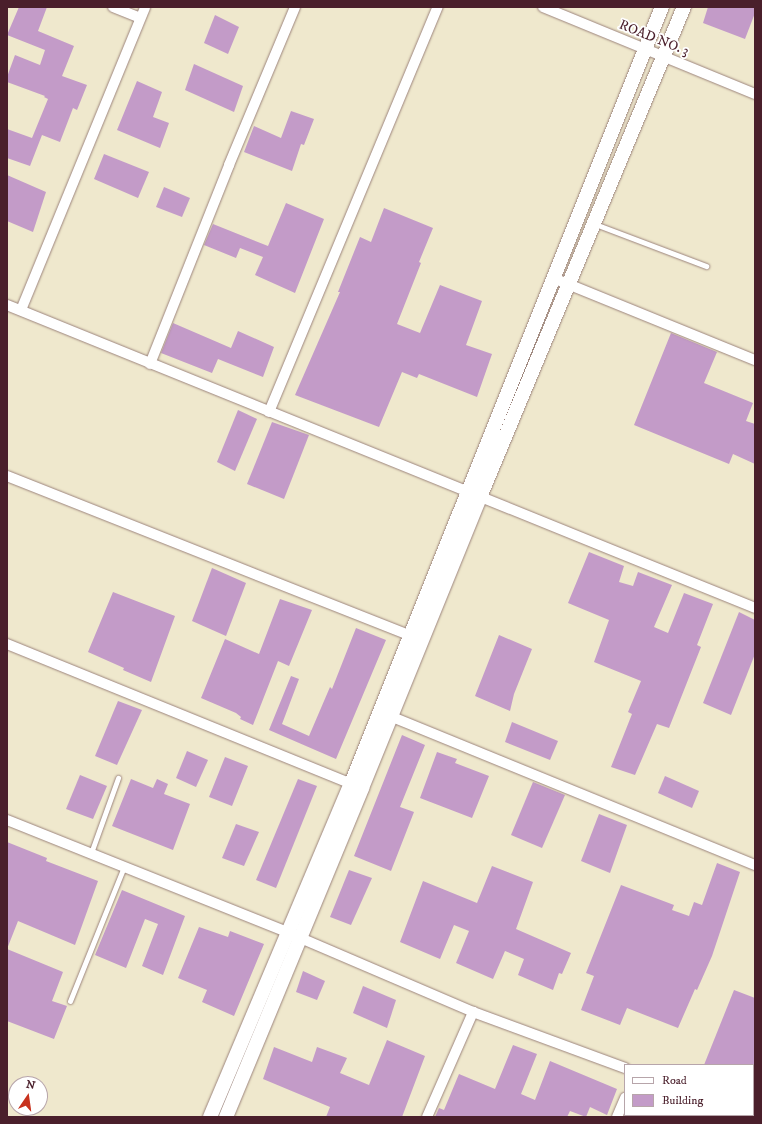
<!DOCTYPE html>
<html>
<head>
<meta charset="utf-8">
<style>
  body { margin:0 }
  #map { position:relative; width:762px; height:1124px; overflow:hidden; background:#efe8cd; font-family:"IM FELL DW Pica",serif }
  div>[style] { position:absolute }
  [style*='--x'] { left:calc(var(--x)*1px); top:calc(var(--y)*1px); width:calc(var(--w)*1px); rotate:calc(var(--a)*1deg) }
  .building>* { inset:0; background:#c39bc8 }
  .roads { filter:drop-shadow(0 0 1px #9c847c) drop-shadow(0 0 1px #9c847c) }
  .service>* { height:5px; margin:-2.5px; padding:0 2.5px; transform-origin:2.5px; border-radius:2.5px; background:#fff }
  .minor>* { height:10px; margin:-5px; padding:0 5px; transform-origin:5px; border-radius:5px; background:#fff }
  .secondary>* { height:14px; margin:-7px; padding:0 7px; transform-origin:7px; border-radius:7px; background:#fff }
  span { translate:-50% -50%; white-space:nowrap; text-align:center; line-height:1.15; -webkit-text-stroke:3.5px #fff; paint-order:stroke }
  .street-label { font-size:14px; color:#4a1f2b }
  .frame { position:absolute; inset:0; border:8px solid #4a1f2b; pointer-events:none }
  .legend { position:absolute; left:624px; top:1064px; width:130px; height:52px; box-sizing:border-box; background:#fff; border:1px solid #b7a5aa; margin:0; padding:5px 7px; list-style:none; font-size:12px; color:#4a1f2b }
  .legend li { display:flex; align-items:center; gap:8px; height:20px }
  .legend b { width:20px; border:1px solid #b7a5aa }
  .north { position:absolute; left:8px; top:1076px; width:40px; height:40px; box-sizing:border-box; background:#fff; border:1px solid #b7a5aa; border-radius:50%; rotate:13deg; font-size:11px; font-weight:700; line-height:16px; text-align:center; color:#4a1f2b }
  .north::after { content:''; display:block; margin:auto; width:14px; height:18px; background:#c8321e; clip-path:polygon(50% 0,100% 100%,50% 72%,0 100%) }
</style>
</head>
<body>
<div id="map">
  <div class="building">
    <div style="clip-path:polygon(19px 7px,47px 7px,38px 31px,74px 46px,62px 76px,87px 85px,77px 110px,73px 108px,60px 142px,42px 135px,30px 166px,7px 158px,7px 129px,32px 138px,48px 99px,44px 97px,45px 96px,7px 82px,7px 77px,15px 55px,40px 65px,45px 50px,7px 35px)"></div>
    <div style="clip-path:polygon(708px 7px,755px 7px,755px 13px,745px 39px,703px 23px)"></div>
    <div style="clip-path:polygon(215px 15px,239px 27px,228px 54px,204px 43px)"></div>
    <div style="clip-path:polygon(194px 64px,243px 86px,234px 112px,185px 90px)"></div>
    <div style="clip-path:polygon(137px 81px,162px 92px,153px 117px,169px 123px,160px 148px,117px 130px)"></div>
    <div style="clip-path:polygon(291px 111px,314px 119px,304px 145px,301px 144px,292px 171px,244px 152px,254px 126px,281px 138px)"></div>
    <div style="clip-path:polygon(104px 154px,149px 172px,138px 198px,94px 179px)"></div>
    <div style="clip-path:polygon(7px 175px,46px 192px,33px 232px,7px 221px)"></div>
    <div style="clip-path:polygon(164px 187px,190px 198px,182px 217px,156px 207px)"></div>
    <div style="clip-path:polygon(286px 203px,324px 219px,295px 293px,255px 275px,263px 257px,240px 248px,236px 258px,204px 245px,213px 224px,268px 246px)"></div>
    <div style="clip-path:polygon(384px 208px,433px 228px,419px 262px,421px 263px,397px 324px,420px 333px,440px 285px,482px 301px,466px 345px,492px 354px,477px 397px,419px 374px,417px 378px,402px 372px,379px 427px,295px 395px,340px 292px,338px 292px,360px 237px,371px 242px)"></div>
    <div style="clip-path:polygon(173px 323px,231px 348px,238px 331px,274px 347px,263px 377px,218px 359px,212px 373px,161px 353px)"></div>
    <div style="clip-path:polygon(671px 333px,717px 352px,704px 383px,753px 403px,746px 421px,755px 424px,755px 464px,733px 454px,729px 464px,634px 425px)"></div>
    <div style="clip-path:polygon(238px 410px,257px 419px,235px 471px,217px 462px)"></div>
    <div style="clip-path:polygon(272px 422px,309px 435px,284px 499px,247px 484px)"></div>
    <div style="clip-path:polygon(589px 552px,624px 566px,619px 582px,633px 586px,638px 572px,672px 585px,654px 627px,668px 633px,684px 593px,713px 604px,697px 645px,701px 647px,669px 728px,657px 724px,635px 775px,611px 767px,632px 714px,628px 712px,641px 681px,594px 662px,609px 620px,568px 603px)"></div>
    <div style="clip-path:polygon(212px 568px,246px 583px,226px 636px,192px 621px)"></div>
    <div style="clip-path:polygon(113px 592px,175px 616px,151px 682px,123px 670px,124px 668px,88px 652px)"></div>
    <div style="clip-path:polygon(280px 599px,312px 610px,289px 666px,278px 661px,253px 725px,240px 719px,241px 717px,236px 713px,201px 698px,225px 639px,259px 654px)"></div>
    <div style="clip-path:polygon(739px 612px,755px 620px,755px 654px,731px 715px,703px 703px)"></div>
    <div style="clip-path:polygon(356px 628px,386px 640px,336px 759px,269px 730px,291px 676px,299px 679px,282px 724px,309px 736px,330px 687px,332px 689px)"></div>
    <div style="clip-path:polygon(499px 635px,532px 649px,514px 694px,510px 711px,475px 696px)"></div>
    <div style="clip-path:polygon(118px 701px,142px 710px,117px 765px,95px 756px)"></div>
    <div style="clip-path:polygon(512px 722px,558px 741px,550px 760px,505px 742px)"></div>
    <div style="clip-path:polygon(402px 735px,425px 745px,400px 807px,414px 812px,391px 871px,354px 856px)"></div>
    <div style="clip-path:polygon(187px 751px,208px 760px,196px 787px,176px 778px)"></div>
    <div style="clip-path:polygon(437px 752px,457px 759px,455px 763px,489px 776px,472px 818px,420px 798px)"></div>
    <div style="clip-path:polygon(225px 757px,248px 766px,232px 806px,209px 797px)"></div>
    <div style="clip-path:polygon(80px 775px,107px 786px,93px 819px,66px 809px)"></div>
    <div style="clip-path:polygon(665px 776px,699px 791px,692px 808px,658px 793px)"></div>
    <div style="clip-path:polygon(131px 779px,153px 788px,157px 779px,168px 784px,164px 794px,190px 804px,173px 850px,112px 826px)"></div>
    <div style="clip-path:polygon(298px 779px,317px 786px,276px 888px,256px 880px)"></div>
    <div style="clip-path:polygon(533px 782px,565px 795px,542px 848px,511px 835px)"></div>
    <div style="clip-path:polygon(599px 814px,627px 825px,610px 873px,581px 861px)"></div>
    <div style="clip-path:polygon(236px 824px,259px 832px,244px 866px,222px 858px)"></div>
    <div style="clip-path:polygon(7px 842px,47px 858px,46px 861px,98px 881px,75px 945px,18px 921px,7px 949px)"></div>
    <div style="clip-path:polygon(717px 863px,740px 872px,712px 956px,697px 990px,695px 989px,678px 1028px,627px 1008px,620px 1025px,581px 1010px,594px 976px,586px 973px,621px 885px,674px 905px,672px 910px,689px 916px,694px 902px,702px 905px)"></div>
    <div style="clip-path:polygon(492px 866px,533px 882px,516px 929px,571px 953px,562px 974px,559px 973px,553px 990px,518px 975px,524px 959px,505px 951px,493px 979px,456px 963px,469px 931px,454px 925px,440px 959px,400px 942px,423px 881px,477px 903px)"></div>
    <div style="clip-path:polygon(349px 870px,372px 878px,351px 925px,330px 917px)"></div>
    <div style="clip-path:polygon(122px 890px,185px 916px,163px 975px,142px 966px,158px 924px,145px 919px,126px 968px,95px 955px)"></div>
    <div style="clip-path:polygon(199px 927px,228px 937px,230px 931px,264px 944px,234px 1016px,202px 1002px,207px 990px,178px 978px)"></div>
    <div style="clip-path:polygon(7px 949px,63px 972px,52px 1001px,67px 1006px,54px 1039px,7px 1021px)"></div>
    <div style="clip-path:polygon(303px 971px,325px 981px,317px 1000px,296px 992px)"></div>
    <div style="clip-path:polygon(363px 986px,396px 1000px,387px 1028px,353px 1013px)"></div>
    <div style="clip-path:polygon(734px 990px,755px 998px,755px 1065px,704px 1065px)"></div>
    <div style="clip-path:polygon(387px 1040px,425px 1056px,402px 1117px,326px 1117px,330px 1107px,263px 1079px,274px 1047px,312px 1062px,317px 1047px,347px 1058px,340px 1073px,369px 1085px)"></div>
    <div style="clip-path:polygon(513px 1045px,537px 1054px,521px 1094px,535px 1100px,550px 1061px,617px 1089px,607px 1115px,590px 1107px,586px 1117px,570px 1111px,567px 1117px,435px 1117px,439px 1108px,444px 1110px,459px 1074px,495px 1089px)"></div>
  </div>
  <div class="roads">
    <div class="service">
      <div style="--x:595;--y:224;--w:119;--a:20.7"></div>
      <div style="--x:91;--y:853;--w:80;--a:-70.2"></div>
      <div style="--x:70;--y:1001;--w:144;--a:-68.1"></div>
    </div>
    <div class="minor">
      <div style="--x:113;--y:7;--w:29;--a:22"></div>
      <div style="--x:543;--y:7;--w:229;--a:22.3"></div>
      <div style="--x:553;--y:278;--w:218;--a:22.1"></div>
      <div style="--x:7;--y:305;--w:807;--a:22.05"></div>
      <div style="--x:21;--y:310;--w:327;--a:-67.7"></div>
      <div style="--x:150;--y:364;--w:214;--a:-68.3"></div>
      <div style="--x:229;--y:165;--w:171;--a:-67.3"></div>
      <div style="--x:269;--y:412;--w:439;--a:-67.4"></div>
      <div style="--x:7;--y:476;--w:440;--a:21.6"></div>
      <div style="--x:7;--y:644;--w:378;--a:22.1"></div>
      <div style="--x:385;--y:714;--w:400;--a:22.2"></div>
      <div style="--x:7;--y:820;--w:304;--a:21.8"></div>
      <div style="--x:289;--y:933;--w:200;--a:23.2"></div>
      <div style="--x:473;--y:1012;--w:162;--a:20.2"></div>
      <div style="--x:736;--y:1115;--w:4;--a:27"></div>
      <div style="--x:427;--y:1117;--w:115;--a:-66.3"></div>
      <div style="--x:617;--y:1117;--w:21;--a:-67"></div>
    </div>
    <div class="secondary">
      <div style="--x:210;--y:1117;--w:362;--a:-67.1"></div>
      <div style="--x:351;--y:784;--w:837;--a:-68.19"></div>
      <div style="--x:226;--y:1117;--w:356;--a:-67.5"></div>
      <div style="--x:362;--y:788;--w:314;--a:-67.9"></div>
      <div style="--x:480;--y:497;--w:531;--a:-67.4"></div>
    </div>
  </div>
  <div class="street-label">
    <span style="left:654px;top:38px;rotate:22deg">ROAD NO. 3</span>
  </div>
  <div class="frame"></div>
  <ul class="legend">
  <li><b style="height:5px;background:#fff"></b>Road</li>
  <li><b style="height:11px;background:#c39bc8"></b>Building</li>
  </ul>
  <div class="north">N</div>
</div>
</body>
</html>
